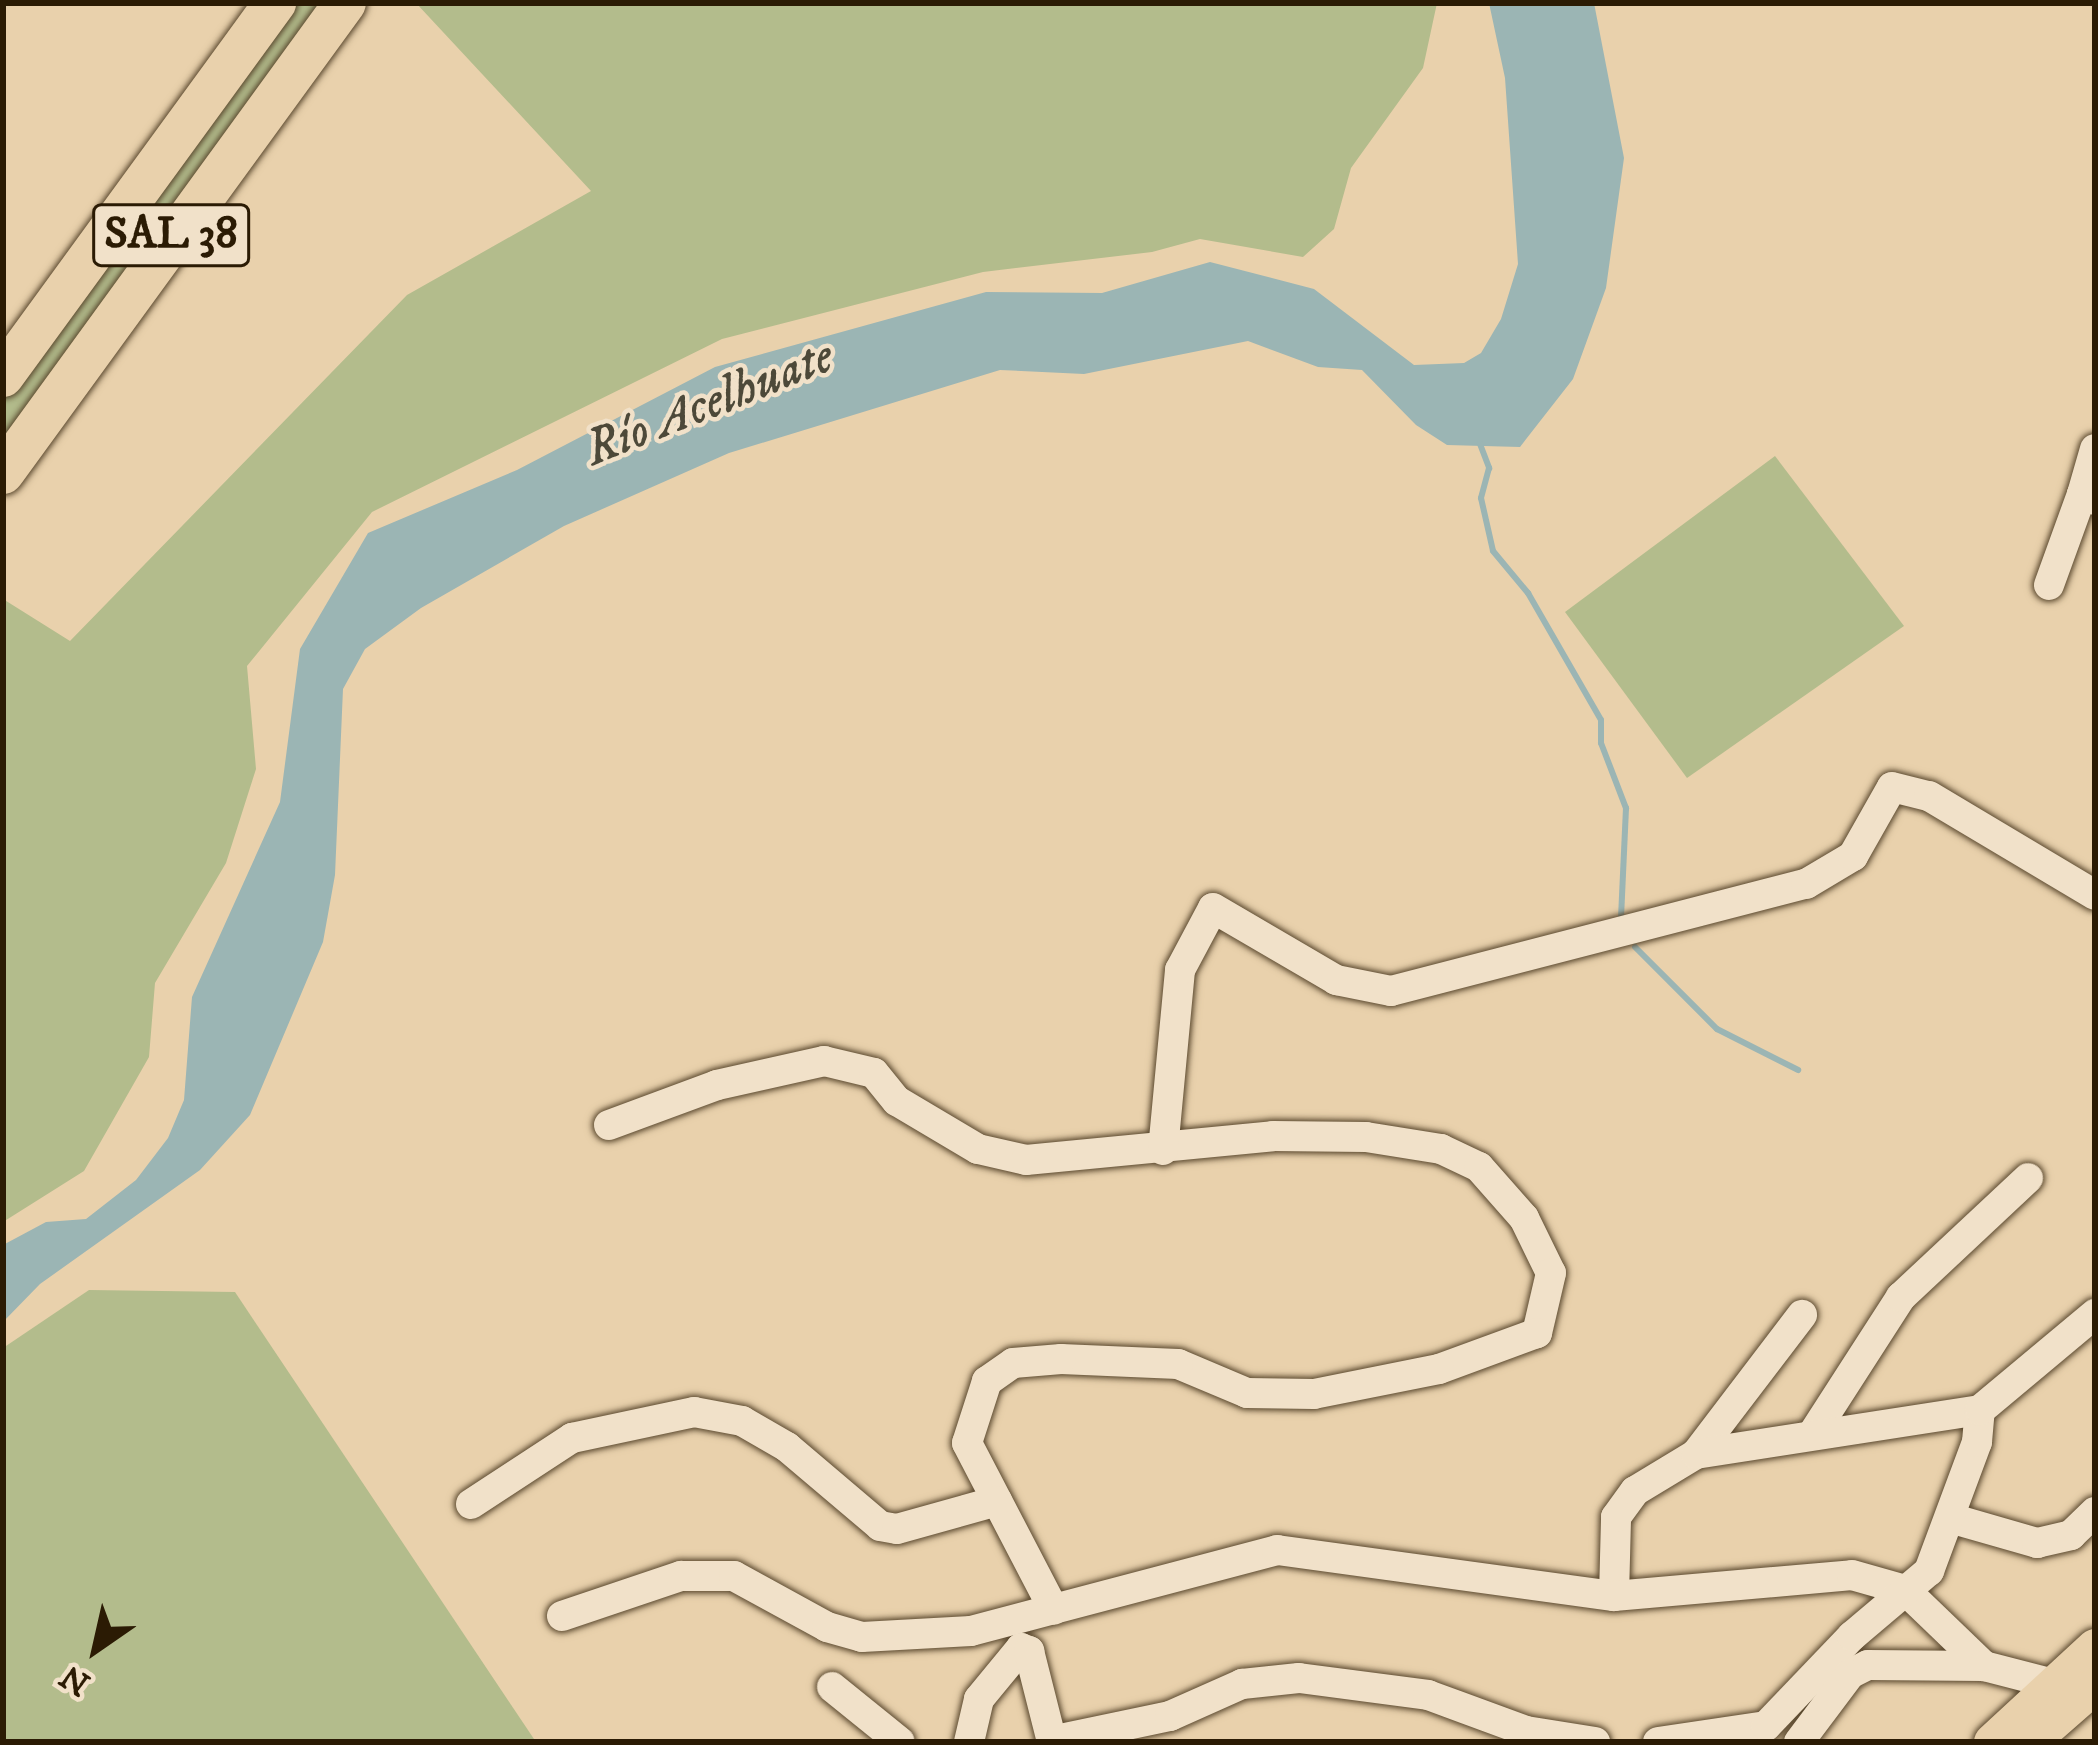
<!DOCTYPE html>
<html>
<head>
<meta charset="utf-8">
<style>
  body { margin:0 }
  #map { position:relative; width:2098px; height:1745px; overflow:hidden; background:#e9d1ac; font-family:"IM FELL DW Pica",serif }
  div>[style] { position:absolute }
  [style*='--x'] { left:calc(var(--x)*1px); top:calc(var(--y)*1px); width:calc(var(--w)*1px); rotate:calc(var(--a)*1deg) }
  .green>* { inset:0; background:#b3bc8c }
  .water>* { inset:0; background:#9bb5b4 }
  .stream>* { height:6px; margin:-3px; padding:0 3px; transform-origin:3px; border-radius:3px; background:#9bb5b4 }
  .roads { filter:drop-shadow(0 0 3px #5a482e) drop-shadow(0 0 3px #5a482e) }
  .minor>* { height:30px; margin:-15px; padding:0 15px; transform-origin:15px; border-radius:15px; background:#f1e1c9 }
  .major>* { height:36px; margin:-18px; padding:0 18px; transform-origin:18px; border-radius:18px; background:#e9d1ac }
  .highway>* { height:42px; margin:-21px; padding:0 21px; transform-origin:21px; border-radius:21px; background:#e9d1ac }
  span { translate:-50% -50%; white-space:nowrap; text-align:center; line-height:1.15; -webkit-text-stroke:9px #f1e1c9; paint-order:stroke }
  .shield-label span { padding:3px 9px; background:#f1e1c9; border:3px solid; border-radius:9px; -webkit-text-stroke-width:0 }
  .shield-label { font-size:45px; color:#2b1b04; font-weight:700 }
  .water-label { font-size:51px; color:#4d4939; font-style:italic }
  .frame { position:absolute; inset:0; border:6px solid #2b1b04; pointer-events:none }
  .north { position:absolute; left:36px; top:1589px; width:120px; height:120px; -webkit-text-stroke:9px #f1e1c9; paint-order:stroke; rotate:214deg; font-size:33px; font-weight:700; line-height:48px; text-align:center; color:#2b1b04 }
  .north::after { content:''; display:block; margin:auto; width:42px; height:54px; background:#2b1b04; clip-path:polygon(50% 0,100% 100%,50% 72%,0 100%) }
</style>
</head>
<body>
<div id="map">
  <div class="green">
    <div style="clip-path:polygon(293px 3px,325px 3px,3px 446px,3px 400px)"></div>
    <div style="clip-path:polygon(416px 3px,1437px 3px,1423px 68px,1351px 168px,1334px 229px,1303px 257px,1200px 239px,1152px 252px,983px 272px,722px 339px,372px 512px,247px 666px,256px 769px,226px 863px,155px 983px,149px 1057px,84px 1171px,3px 1222px,3px 599px,70px 641px,407px 295px,591px 191px)"></div>
    <div style="clip-path:polygon(1775px 456px,1904px 626px,1687px 778px,1565px 612px)"></div>
    <div style="clip-path:polygon(89px 1290px,235px 1292px,536px 1742px,3px 1742px,3px 1348px)"></div>
  </div>
  <div class="water">
    <div style="clip-path:polygon(1489px 3px,1594px 3px,1624px 158px,1606px 288px,1573px 379px,1520px 447px,1447px 445px,1416px 425px,1362px 370px,1318px 367px,1248px 341px,1084px 374px,1000px 370px,729px 453px,564px 526px,421px 608px,365px 649px,343px 689px,335px 875px,323px 942px,250px 1115px,200px 1170px,40px 1284px,3px 1322px,3px 1245px,46px 1222px,86px 1219px,136px 1180px,168px 1138px,184px 1100px,192px 997px,280px 802px,300px 649px,368px 533px,517px 470px,715px 367px,986px 292px,1102px 293px,1210px 262px,1314px 289px,1414px 365px,1464px 363px,1481px 353px,1501px 319px,1518px 264px,1505px 78px)"></div>
  </div>
  <div class="stream">
    <div style="--x:1480;--y:444;--w:26;--a:69"></div>
    <div style="--x:1489;--y:468;--w:31;--a:105"></div>
    <div style="--x:1481;--y:498;--w:54;--a:77.2"></div>
    <div style="--x:1493;--y:551;--w:55;--a:50.2"></div>
    <div style="--x:1528;--y:593;--w:146;--a:60.1"></div>
    <div style="--x:1601;--y:720;--w:23;--a:90"></div>
    <div style="--x:1601;--y:743;--w:70;--a:69"></div>
    <div style="--x:1626;--y:808;--w:110;--a:92.6"></div>
    <div style="--x:1635;--y:947;--w:116;--a:45"></div>
    <div style="--x:1717;--y:1029;--w:91;--a:26.8"></div>
  </div>
  <div class="roads">
    <div class="minor">
      <div style="--x:2095;--y:449;--w:47;--a:106.1"></div>
      <div style="--x:2082;--y:494;--w:14;--a:25"></div>
      <div style="--x:2049;--y:585;--w:97;--a:-70.1"></div>
      <div style="--x:609;--y:1125;--w:115;--a:-20.3"></div>
      <div style="--x:717;--y:1085;--w:110;--a:-12.6"></div>
      <div style="--x:824;--y:1061;--w:51;--a:13.5"></div>
      <div style="--x:874;--y:1073;--w:36;--a:51"></div>
      <div style="--x:897;--y:1101;--w:94;--a:30.7"></div>
      <div style="--x:978;--y:1149;--w:49;--a:12.9"></div>
      <div style="--x:1026;--y:1160;--w:248;--a:-5.5"></div>
      <div style="--x:1273;--y:1136;--w:93;--a:0.6"></div>
      <div style="--x:1366;--y:1137;--w:76;--a:9.1"></div>
      <div style="--x:1441;--y:1149;--w:42;--a:25.3"></div>
      <div style="--x:1479;--y:1167;--w:68;--a:48.6"></div>
      <div style="--x:1524;--y:1218;--w:61;--a:63.9"></div>
      <div style="--x:1551;--y:1273;--w:62;--a:103.1"></div>
      <div style="--x:1537;--y:1333;--w:104;--a:159.8"></div>
      <div style="--x:1439;--y:1369;--w:127;--a:168.7"></div>
      <div style="--x:1314;--y:1394;--w:67;--a:-179.1"></div>
      <div style="--x:1247;--y:1393;--w:75;--a:-157.2"></div>
      <div style="--x:1178;--y:1364;--w:117;--a:-177.6"></div>
      <div style="--x:1061;--y:1359;--w:48;--a:175.2"></div>
      <div style="--x:1013;--y:1363;--w:32;--a:145"></div>
      <div style="--x:987;--y:1381;--w:65;--a:107.9"></div>
      <div style="--x:967;--y:1443;--w:188;--a:62.5"></div>
      <div style="--x:1163;--y:1150;--w:181;--a:-84.6"></div>
      <div style="--x:1180;--y:970;--w:70;--a:-62"></div>
      <div style="--x:1213;--y:908;--w:143;--a:30.3"></div>
      <div style="--x:1336;--y:980;--w:56;--a:11.3"></div>
      <div style="--x:1391;--y:991;--w:429;--a:-14.5"></div>
      <div style="--x:1806;--y:884;--w:55;--a:-30.8"></div>
      <div style="--x:1853;--y:856;--w:79;--a:-60.5"></div>
      <div style="--x:1892;--y:787;--w:38;--a:14"></div>
      <div style="--x:1929;--y:796;--w:193;--a:30.8"></div>
      <div style="--x:1814;--y:1432;--w:161;--a:-57.2"></div>
      <div style="--x:1901;--y:1297;--w:174;--a:-43.1"></div>
      <div style="--x:1696;--y:1454;--w:175;--a:-52.7"></div>
      <div style="--x:471;--y:1504;--w:121;--a:-33.2"></div>
      <div style="--x:572;--y:1438;--w:125;--a:-12"></div>
      <div style="--x:694;--y:1412;--w:49;--a:10.6"></div>
      <div style="--x:742;--y:1421;--w:52;--a:30"></div>
      <div style="--x:787;--y:1447;--w:122;--a:40.3"></div>
      <div style="--x:880;--y:1526;--w:17;--a:10"></div>
      <div style="--x:897;--y:1529;--w:104;--a:-15.6"></div>
      <div style="--x:1950;--y:1518;--w:91;--a:16"></div>
      <div style="--x:2037;--y:1543;--w:35;--a:-13"></div>
      <div style="--x:2071;--y:1535;--w:33;--a:-44"></div>
      <div style="--x:1614;--y:1596;--w:79;--a:-88.5"></div>
      <div style="--x:1616;--y:1517;--w:32;--a:-54"></div>
      <div style="--x:1635;--y:1491;--w:71;--a:-31.2"></div>
      <div style="--x:1696;--y:1454;--w:287;--a:-8.8"></div>
      <div style="--x:562;--y:1616;--w:126;--a:-18.6"></div>
      <div style="--x:681;--y:1576;--w:53;--a:0"></div>
      <div style="--x:734;--y:1576;--w:106;--a:28.7"></div>
      <div style="--x:827;--y:1627;--w:36;--a:16"></div>
      <div style="--x:862;--y:1637;--w:109;--a:-3.2"></div>
      <div style="--x:971;--y:1631;--w:317;--a:-14.8"></div>
      <div style="--x:1277;--y:1550;--w:340;--a:7.8"></div>
      <div style="--x:1614;--y:1596;--w:239;--a:-5"></div>
      <div style="--x:1852;--y:1575;--w:55;--a:15.8"></div>
      <div style="--x:1905;--y:1590;--w:110;--a:43.9"></div>
      <div style="--x:832;--y:1687;--w:87;--a:39"></div>
      <div style="--x:1051;--y:1741;--w:122;--a:-11.9"></div>
      <div style="--x:1170;--y:1716;--w:79;--a:-24"></div>
      <div style="--x:1242;--y:1684;--w:57;--a:-6"></div>
      <div style="--x:1299;--y:1678;--w:130;--a:7.5"></div>
      <div style="--x:1428;--y:1695;--w:104;--a:20.2"></div>
      <div style="--x:1526;--y:1731;--w:70;--a:9.1"></div>
      <div style="--x:969;--y:1742;--w:44;--a:-76.9"></div>
      <div style="--x:979;--y:1699;--w:66;--a:-50.5"></div>
      <div style="--x:1021;--y:1648;--w:9;--a:21"></div>
      <div style="--x:1029;--y:1651;--w:94;--a:75.8"></div>
      <div style="--x:1658;--y:1742;--w:109;--a:-8.4"></div>
      <div style="--x:1766;--y:1726;--w:124;--a:-46.3"></div>
      <div style="--x:1852;--y:1636;--w:101;--a:-40.2"></div>
      <div style="--x:1929;--y:1571;--w:138;--a:-69.6"></div>
      <div style="--x:1977;--y:1442;--w:32;--a:-85"></div>
      <div style="--x:1980;--y:1410;--w:150;--a:-39.9"></div>
      <div style="--x:1799;--y:1742;--w:85;--a:-53.1"></div>
      <div style="--x:1850;--y:1674;--w:20;--a:-27"></div>
      <div style="--x:1868;--y:1665;--w:116;--a:0.5"></div>
      <div style="--x:1984;--y:1666;--w:72;--a:14.4"></div>
    </div>
    <div class="major">
      <div style="--x:1992;--y:1742;--w:140;--a:-42.7"></div>
      <div style="--x:2031;--y:1742;--w:85;--a:-41.2"></div>
    </div>
    <div class="highway">
      <div style="--x:3;--y:376;--w:462;--a:-53.9"></div>
      <div style="--x:3;--y:473;--w:581;--a:-53.96"></div>
    </div>
  </div>
  <div class="shield-label">
    <span style="left:171px;top:235px">SAL 38</span>
  </div>
  <div class="water-label">
    <span style="left:709px;top:403px;rotate:-22deg">Río Acelhuate</span>
  </div>
  <div class="frame"></div>
  <div class="north">N</div>
</div>
</body>
</html>
